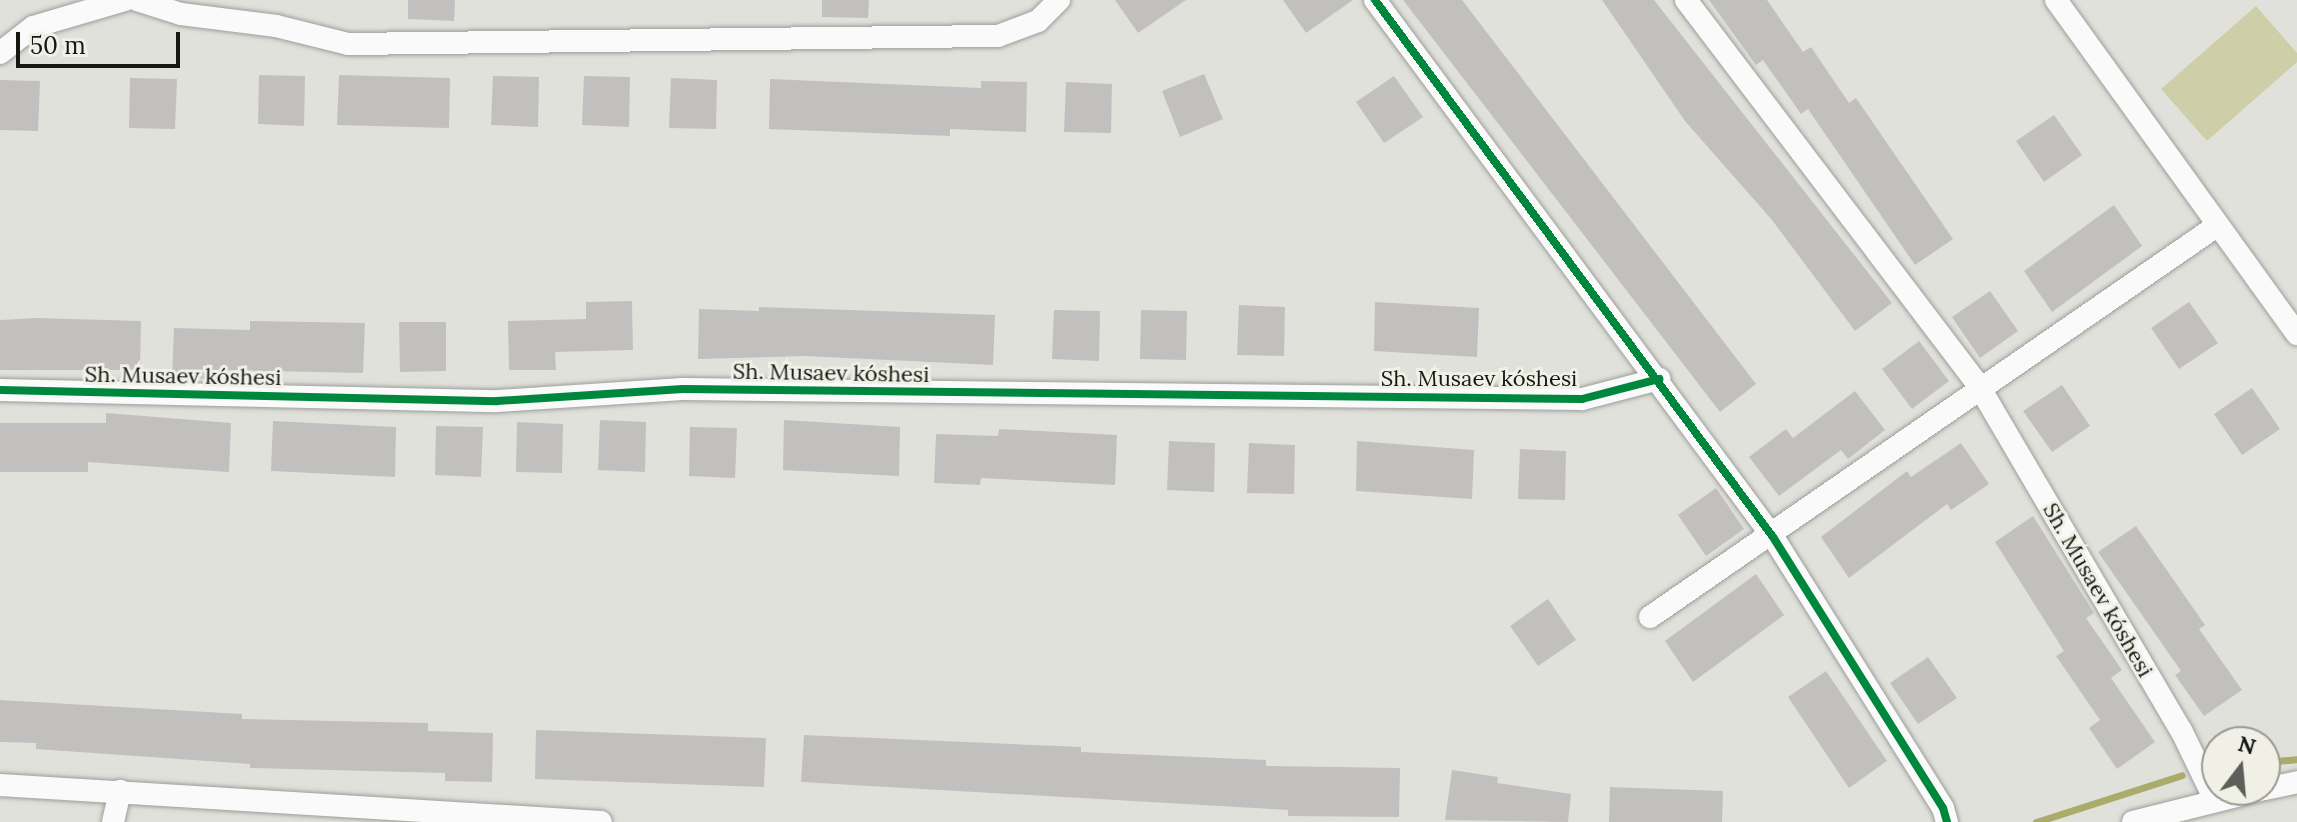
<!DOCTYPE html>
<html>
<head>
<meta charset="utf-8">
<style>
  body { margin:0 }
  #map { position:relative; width:2297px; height:822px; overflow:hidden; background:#e1e1dc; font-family:Lora,serif }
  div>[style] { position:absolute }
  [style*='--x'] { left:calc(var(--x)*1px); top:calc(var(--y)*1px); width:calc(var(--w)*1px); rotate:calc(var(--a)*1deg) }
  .green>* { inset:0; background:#cecfa8 }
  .stream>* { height:7px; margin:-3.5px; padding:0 3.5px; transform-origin:3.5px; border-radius:3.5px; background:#abab6b }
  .building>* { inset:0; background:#c2c0be }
  .roads { filter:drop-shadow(0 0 2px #9d9d9a) drop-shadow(0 0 2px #9d9d9a) }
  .minor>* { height:22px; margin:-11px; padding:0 11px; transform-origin:11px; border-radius:11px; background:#fafafa }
  .cycleway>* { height:8px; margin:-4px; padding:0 4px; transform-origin:4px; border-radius:4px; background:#00873e }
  span { translate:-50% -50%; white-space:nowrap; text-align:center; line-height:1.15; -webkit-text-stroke:6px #f0f0e7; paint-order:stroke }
  .street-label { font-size:22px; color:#161713 }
  .north { position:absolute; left:2201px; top:726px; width:80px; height:80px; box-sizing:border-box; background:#f0f0e7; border:2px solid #999992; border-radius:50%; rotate:16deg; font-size:22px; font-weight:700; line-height:32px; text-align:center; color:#161713 }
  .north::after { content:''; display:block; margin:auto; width:28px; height:36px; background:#5d5e59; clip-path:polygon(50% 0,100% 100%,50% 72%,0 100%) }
  .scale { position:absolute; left:16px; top:32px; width:164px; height:36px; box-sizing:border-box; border:4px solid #161713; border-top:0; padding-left:10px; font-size:24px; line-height:28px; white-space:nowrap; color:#161713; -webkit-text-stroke:6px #f0f0e7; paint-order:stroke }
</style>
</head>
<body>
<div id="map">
  <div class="green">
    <div style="clip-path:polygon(2256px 6px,2297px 53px,2297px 62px,2207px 141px,2161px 89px)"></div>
  </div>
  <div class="stream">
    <div style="--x:2265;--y:762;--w:32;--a:-5"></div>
    <div style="--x:2036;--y:822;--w:153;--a:-17.8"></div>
  </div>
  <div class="building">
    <div style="clip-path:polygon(408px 0,455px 0,454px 21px,408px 19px)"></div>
    <div style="clip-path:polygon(822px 0,869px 0,868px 18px,822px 17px)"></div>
    <div style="clip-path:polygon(1115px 0,1186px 0,1138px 33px)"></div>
    <div style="clip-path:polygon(1283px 0,1353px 0,1306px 33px)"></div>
    <div style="clip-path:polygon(1403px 0,1462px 0,1756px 384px,1720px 412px)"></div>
    <div style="clip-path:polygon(1602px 0,1654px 0,1892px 303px,1855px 331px,1772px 220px,1685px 121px)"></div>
    <div style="clip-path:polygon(1709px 0,1767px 0,1803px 52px,1811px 47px,1849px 103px,1856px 98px,1953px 239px,1915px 265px,1808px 109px,1801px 114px,1763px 60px,1756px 65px)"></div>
    <div style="clip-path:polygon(1204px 74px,1223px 119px,1180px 137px,1162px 91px)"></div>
    <div style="clip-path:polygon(259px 75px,305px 76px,304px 126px,258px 124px)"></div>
    <div style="clip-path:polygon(339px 75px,450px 78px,449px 128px,337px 125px)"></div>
    <div style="clip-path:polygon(493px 76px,539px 77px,538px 127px,491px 125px)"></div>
    <div style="clip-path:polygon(584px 76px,630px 77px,629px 127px,582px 125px)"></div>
    <div style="clip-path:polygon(1394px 76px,1423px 117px,1384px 143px,1356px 102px)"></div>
    <div style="clip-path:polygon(130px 78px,177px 79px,175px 129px,129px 128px)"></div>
    <div style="clip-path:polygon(671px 78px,717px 80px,716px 129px,669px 128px)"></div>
    <div style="clip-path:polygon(770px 79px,981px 88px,981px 81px,1027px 82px,1026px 132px,950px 129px,950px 136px,769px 129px)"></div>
    <div style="clip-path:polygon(0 80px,40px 81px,38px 131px,0 130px)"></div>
    <div style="clip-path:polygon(1066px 82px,1112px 84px,1111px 133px,1064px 132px)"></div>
    <div style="clip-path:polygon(2054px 115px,2082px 155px,2044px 182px,2016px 141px)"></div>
    <div style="clip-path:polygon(2114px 205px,2142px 246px,2052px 312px,2024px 271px)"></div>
    <div style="clip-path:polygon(1990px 291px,2018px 331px,1980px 358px,1952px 317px)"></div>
    <div style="clip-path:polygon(632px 301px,633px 350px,555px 352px,556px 370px,509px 370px,508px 321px,586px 319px,586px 302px)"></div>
    <div style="clip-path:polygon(1375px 302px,1479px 308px,1477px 357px,1374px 351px)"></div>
    <div style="clip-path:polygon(2189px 302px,2218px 343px,2179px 369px,2151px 328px)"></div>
    <div style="clip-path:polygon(1239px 305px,1285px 307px,1284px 356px,1237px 355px)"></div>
    <div style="clip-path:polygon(759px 307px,995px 315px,993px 365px,805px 356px,698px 359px,699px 309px,759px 311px)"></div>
    <div style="clip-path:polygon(1054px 310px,1100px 311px,1099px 361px,1052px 359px)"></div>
    <div style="clip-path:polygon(1141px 310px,1187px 311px,1186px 360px,1140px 359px)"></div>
    <div style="clip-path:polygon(38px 318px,141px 321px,140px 370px,0 370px,0 320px)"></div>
    <div style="clip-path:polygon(250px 321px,365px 323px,363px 373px,219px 370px,219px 379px,172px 377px,174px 328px,250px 330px)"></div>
    <div style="clip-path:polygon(399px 322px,446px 322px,446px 371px,400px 372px)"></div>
    <div style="clip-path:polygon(1919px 341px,1949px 381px,1912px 409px,1882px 369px)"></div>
    <div style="clip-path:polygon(2062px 385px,2090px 426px,2052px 452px,2023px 411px)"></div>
    <div style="clip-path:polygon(2252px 388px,2280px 429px,2242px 455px,2214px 414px)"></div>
    <div style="clip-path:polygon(1855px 391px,1885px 430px,1848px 459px,1841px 450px,1779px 496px,1749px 457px,1786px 429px,1793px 438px)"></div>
    <div style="clip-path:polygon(106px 413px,231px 423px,229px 472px,88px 462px,88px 472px,0 472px,0 423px,106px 423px)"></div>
    <div style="clip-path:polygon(600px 420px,646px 422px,645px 472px,598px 470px)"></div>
    <div style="clip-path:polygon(784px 420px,900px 427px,899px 476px,783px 470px)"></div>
    <div style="clip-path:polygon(273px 421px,396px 427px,395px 477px,271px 471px)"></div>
    <div style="clip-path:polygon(517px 422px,563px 424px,562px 473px,516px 472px)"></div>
    <div style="clip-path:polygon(436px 426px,483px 427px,481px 477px,435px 475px)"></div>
    <div style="clip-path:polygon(690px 427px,737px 428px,735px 478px,689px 476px)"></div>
    <div style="clip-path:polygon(999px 429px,1117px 435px,1115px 485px,981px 478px,980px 485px,934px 483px,936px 434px,998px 436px)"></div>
    <div style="clip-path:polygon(1169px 441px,1215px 443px,1214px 492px,1167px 490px)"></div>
    <div style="clip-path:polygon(1357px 441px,1474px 450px,1472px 499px,1356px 491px)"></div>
    <div style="clip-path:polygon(1249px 443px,1295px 445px,1294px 494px,1247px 493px)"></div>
    <div style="clip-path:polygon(1961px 443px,1989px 484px,1951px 510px,1947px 504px,1849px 578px,1821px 537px,1907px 471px,1911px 477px)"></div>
    <div style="clip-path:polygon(1520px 449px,1566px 451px,1565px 500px,1518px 499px)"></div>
    <div style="clip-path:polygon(1716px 488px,1744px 529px,1706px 556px,1678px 515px)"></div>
    <div style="clip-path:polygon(2033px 516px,2094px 613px,2086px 618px,2122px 670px,2111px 678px,2155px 742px,2117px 769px,2089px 728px,2100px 720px,2056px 656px,2064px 651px,1995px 542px)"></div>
    <div style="clip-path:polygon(2136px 526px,2205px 625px,2199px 629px,2242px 690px,2204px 716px,2175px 675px,2181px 671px,2098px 552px)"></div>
    <div style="clip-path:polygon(1756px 574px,1784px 615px,1693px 682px,1665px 641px)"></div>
    <div style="clip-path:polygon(1548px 599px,1576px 640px,1538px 666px,1510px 626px)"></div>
    <div style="clip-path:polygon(1928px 657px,1957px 698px,1918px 724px,1890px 683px)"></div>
    <div style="clip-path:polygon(1826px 671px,1887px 761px,1849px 788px,1788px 697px)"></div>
    <div style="clip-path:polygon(0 700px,242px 714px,242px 719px,428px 723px,428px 731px,493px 733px,492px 782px,445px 781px,445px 773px,250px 768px,250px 764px,36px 749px,36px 743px,0 742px)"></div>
    <div style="clip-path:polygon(536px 730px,766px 738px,764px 787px,535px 779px)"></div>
    <div style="clip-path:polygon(804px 735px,1081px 747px,1081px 752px,1266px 760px,1266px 766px,1400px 768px,1399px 817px,1288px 816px,1288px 810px,801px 782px)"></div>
    <div style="clip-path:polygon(1452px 770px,1498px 777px,1497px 783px,1571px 794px,1568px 822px,1445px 820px)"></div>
    <div style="clip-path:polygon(1610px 787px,1723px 791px,1722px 822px,1609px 822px)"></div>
  </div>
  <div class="roads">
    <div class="minor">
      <div style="--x:137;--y:0;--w:46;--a:17.7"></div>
      <div style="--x:181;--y:14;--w:96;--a:7.2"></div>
      <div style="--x:276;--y:26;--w:74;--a:14"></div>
      <div style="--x:348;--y:44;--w:650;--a:-0.71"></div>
      <div style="--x:998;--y:36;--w:43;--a:-20.6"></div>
      <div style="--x:1038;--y:21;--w:30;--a:-45"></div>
      <div style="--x:1375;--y:0;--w:668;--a:53.46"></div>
      <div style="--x:1773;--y:537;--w:320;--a:57.9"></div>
      <div style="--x:1943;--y:808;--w:15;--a:74"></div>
      <div style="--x:1686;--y:0;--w:487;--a:52.8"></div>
      <div style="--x:1980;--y:388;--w:397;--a:59.6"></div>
      <div style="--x:2181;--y:730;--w:78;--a:64.1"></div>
      <div style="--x:2056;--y:0;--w:412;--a:54.2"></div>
      <div style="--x:0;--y:53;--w:42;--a:-38.2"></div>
      <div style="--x:33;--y:27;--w:96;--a:-16.4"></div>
      <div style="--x:0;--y:390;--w:497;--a:1.3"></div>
      <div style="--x:497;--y:401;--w:186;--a:-3.7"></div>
      <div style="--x:683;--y:389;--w:899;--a:0.64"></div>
      <div style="--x:1582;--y:399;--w:80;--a:-14.6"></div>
      <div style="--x:1650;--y:617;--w:690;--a:-34.61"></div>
      <div style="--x:0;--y:785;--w:602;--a:3.52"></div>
      <div style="--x:2265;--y:789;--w:33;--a:-12"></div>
      <div style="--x:113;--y:822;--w:32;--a:-77"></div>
      <div style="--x:2133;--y:822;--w:131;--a:-14.1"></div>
    </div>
  </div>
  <div class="cycleway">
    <div style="--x:1375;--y:0;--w:668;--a:53.46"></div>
    <div style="--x:1773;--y:537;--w:320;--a:57.9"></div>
    <div style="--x:1943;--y:808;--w:15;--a:74"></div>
    <div style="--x:0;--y:390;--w:497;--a:1.3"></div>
    <div style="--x:497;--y:401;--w:186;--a:-3.7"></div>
    <div style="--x:683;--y:389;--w:899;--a:0.64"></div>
    <div style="--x:1582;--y:399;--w:80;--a:-14.6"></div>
  </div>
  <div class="street-label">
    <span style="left:831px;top:373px;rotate:1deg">Sh. Musaev kóshesi</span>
    <span style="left:183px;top:376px;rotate:1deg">Sh. Musaev kóshesi</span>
    <span style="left:1479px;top:379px">Sh. Musaev kóshesi</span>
    <span style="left:2098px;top:590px;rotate:60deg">Sh. Musaev kóshesi</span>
  </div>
  <div class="north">N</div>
  <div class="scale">50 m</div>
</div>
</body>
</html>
